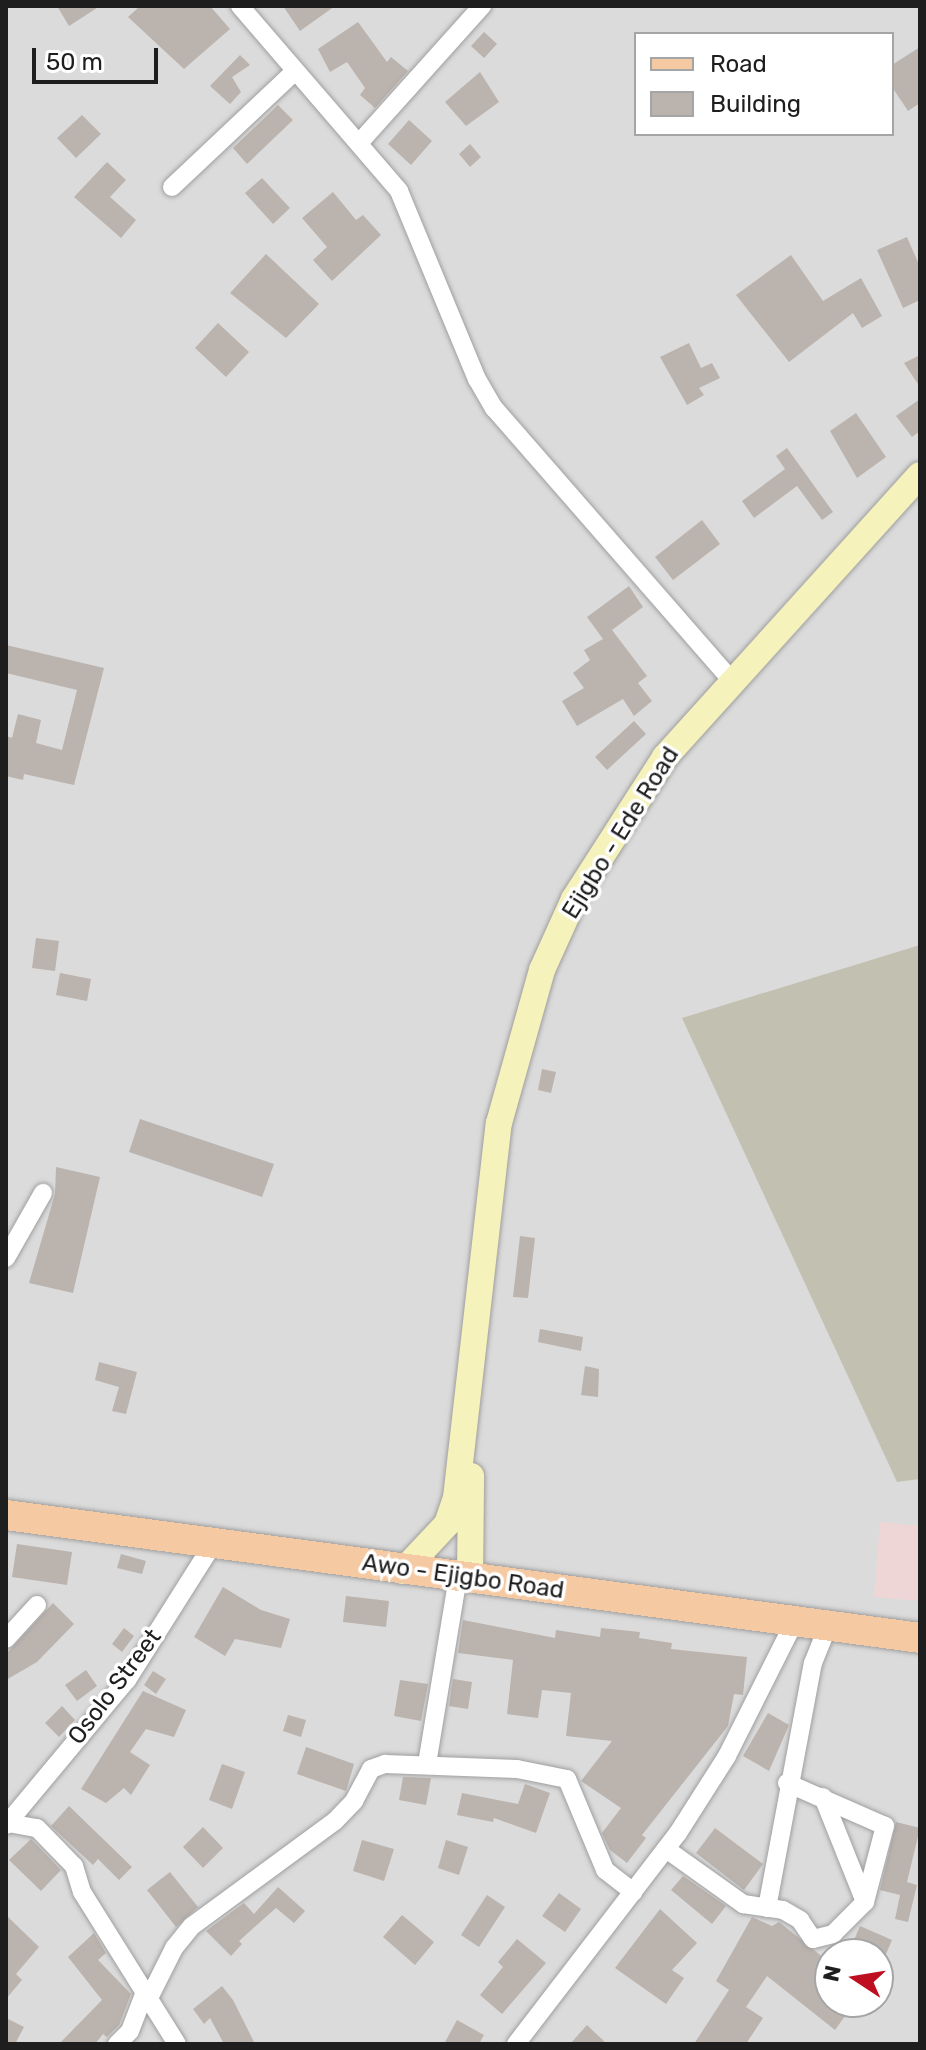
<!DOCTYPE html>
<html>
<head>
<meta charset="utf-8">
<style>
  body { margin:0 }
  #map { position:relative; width:926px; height:2050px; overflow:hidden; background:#eeeae5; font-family:Rubik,sans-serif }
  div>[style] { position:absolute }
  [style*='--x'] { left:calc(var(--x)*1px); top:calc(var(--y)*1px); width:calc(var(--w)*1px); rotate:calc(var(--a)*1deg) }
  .residential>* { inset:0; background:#dcdbdb }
  .commercial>* { inset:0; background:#eed5d6 }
  .construction>* { inset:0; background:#c2c0b1 }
  .building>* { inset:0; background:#bbb3ae }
  .roads { filter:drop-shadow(0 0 2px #9f9f9f) drop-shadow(0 0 2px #9f9f9f) }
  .minor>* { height:18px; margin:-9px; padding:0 9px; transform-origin:9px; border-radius:9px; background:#fff }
  .secondary>* { height:26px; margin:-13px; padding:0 13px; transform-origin:13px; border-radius:13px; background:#f5f2bc }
  .primary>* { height:30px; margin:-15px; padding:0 15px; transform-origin:15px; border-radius:15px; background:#f5caa3 }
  span { translate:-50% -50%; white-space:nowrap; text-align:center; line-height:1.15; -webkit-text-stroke:7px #fff; paint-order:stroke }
  .street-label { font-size:24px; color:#1e1e1e }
  .frame { position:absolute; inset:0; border:8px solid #1e1e1e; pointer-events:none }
  .legend { position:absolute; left:634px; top:32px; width:260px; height:104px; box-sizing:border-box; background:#fff; border:2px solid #a5a5a5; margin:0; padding:10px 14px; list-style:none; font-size:24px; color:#1e1e1e }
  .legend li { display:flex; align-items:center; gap:16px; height:40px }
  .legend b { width:40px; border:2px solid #a5a5a5 }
  .north { position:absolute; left:814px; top:1938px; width:80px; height:80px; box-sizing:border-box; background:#fff; border:2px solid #a5a5a5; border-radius:50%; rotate:282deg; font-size:22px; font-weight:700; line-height:32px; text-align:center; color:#1e1e1e }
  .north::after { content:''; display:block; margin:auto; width:28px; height:36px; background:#be0e1f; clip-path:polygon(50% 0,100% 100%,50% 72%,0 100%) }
  .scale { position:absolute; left:32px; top:48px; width:126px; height:36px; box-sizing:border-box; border:4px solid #1e1e1e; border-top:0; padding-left:10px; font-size:24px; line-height:28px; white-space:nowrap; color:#1e1e1e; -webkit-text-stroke:6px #fff; paint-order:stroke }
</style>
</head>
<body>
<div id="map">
  <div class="residential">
    <div style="clip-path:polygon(evenodd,6px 6px,920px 6px,920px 2044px,6px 2044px,6px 6px,636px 34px,892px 34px,892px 134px,636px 134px,636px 34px,6px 6px,830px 1954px,878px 1954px,878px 2002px,830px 2002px,830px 1954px)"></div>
  </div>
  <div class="commercial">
    <div style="clip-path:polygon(880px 1522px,920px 1526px,920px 1601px,874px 1597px)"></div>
  </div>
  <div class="construction">
    <div style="clip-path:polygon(920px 945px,920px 1479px,897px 1482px,682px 1018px)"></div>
  </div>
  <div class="building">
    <div style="clip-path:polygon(57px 6px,100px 6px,69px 26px)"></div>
    <div style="clip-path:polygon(140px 6px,210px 6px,230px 29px,184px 69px,128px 17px)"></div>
    <div style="clip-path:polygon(283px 6px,335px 6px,300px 31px)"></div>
    <div style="clip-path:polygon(358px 22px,387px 62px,391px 57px,408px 71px,375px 108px,360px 95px,365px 88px,347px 62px,330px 72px,318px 49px)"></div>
    <div style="clip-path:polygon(484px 32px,497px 44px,484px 58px,471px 46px)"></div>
    <div style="clip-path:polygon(920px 47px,920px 103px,908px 111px,892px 87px,892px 65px)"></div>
    <div style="clip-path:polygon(240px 55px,250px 65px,232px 77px,241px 92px,230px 104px,210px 86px)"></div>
    <div style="clip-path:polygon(480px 72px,499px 102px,466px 126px,445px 102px)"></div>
    <div style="clip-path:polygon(278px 105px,293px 120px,247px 164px,233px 148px)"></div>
    <div style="clip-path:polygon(82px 115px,101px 134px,76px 158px,57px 138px)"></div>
    <div style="clip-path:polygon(409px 120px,432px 141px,411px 165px,388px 144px)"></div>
    <div style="clip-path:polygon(470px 144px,481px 157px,470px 167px,459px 154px)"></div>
    <div style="clip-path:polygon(107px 162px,126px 180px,110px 197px,136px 220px,121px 238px,74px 197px)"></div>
    <div style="clip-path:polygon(262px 178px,290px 208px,273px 224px,245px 193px)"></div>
    <div style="clip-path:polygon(333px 192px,356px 220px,363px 215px,381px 235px,332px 281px,313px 260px,327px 247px,302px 218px)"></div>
    <div style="clip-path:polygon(907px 237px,920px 267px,920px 300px,903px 308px,877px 250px)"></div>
    <div style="clip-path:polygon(266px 254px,319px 304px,286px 338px,230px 293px)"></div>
    <div style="clip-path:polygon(791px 255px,823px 301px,861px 278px,882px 316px,862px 328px,853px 313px,789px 362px,736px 295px)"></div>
    <div style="clip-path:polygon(218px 323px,249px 352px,226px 377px,195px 348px)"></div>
    <div style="clip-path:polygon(689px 343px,701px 368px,712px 363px,720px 378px,699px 388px,704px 395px,687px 405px,660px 357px)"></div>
    <div style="clip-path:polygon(920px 355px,920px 387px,904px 363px)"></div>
    <div style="clip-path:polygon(920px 399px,920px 431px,912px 437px,896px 416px)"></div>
    <div style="clip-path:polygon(856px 413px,886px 457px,857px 478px,830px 431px)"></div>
    <div style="clip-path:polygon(787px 448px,833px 512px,822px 520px,797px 486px,754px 518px,742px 501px,785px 469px,776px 456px)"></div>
    <div style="clip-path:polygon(702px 520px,720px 544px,673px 580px,655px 557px)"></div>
    <div style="clip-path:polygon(629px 586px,643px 607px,612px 630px,647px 676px,638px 683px,652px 701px,634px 716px,623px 699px,577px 726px,562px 701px,584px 688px,573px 673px,590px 660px,584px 650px,603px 639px,587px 617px)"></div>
    <div style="clip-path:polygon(6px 645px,104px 668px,74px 785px,24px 774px,23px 780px,6px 776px,6px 736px,12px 738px,18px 714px,41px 720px,36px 743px,62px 750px,77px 690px,6px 673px)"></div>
    <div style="clip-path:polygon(634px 721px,646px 734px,607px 770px,595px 757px)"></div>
    <div style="clip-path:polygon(36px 938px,59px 941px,55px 971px,32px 968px)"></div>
    <div style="clip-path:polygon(60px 973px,91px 979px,87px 1001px,56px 995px)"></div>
    <div style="clip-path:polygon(542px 1069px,556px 1072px,551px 1093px,538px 1090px)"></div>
    <div style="clip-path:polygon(140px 1119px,274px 1164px,262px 1197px,129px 1152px)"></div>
    <div style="clip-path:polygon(56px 1167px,100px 1177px,73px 1293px,29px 1283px,55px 1194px)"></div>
    <div style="clip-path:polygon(520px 1236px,535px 1238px,528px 1298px,513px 1297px)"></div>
    <div style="clip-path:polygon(540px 1329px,583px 1337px,581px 1351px,538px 1342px)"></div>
    <div style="clip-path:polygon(99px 1362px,137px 1372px,126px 1414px,112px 1411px,119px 1387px,95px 1380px)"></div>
    <div style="clip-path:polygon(585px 1366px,599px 1369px,598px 1397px,581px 1395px)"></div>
    <div style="clip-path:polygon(17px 1544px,72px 1552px,67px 1585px,12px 1577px)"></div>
    <div style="clip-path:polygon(121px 1554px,146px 1561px,142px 1574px,117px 1568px)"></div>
    <div style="clip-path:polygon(223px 1587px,261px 1610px,290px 1619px,281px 1648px,235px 1639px,225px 1656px,194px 1637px)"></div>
    <div style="clip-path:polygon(346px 1596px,389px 1601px,386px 1627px,343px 1622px)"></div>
    <div style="clip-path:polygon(53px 1603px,74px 1624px,37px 1662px,6px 1680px,6px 1654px)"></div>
    <div style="clip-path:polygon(463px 1620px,555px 1638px,556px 1630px,600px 1637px,601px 1628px,640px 1632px,639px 1638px,672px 1643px,671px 1649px,747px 1657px,743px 1695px,734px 1694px,728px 1726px,642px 1835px,646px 1838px,627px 1863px,610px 1850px,602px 1833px,621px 1808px,581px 1781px,612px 1741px,566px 1736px,571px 1693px,542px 1690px,538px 1718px,507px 1714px,513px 1660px,458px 1653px)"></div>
    <div style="clip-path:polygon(124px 1628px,134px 1636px,122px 1652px,112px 1644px)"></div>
    <div style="clip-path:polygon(86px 1670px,97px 1686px,77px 1701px,65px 1685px)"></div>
    <div style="clip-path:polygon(153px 1671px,166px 1679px,156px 1694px,144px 1685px)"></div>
    <div style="clip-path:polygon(453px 1679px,472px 1682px,468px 1709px,449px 1706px)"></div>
    <div style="clip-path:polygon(400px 1680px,428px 1684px,421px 1721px,394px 1716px)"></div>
    <div style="clip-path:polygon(143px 1691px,186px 1710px,174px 1737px,146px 1729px,130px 1752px,150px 1765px,131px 1795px,124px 1788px,106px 1803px,81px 1789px)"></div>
    <div style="clip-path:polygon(62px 1706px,75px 1720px,59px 1737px,45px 1723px)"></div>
    <div style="clip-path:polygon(768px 1713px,789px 1725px,769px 1771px,743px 1756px)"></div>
    <div style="clip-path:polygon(288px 1715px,306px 1720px,301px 1737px,283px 1731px)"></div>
    <div style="clip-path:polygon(306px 1747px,354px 1764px,346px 1791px,297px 1774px)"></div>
    <div style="clip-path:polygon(222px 1764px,245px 1772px,232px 1809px,209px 1800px)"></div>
    <div style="clip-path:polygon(403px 1777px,431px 1778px,426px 1805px,399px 1800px)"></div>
    <div style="clip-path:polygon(525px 1784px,550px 1793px,536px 1833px,494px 1818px,493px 1822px,457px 1815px,462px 1793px,518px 1804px)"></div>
    <div style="clip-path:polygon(69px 1806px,132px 1867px,119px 1880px,98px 1859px,93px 1865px,51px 1826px)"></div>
    <div style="clip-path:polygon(896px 1822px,920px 1828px,907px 1882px,917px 1885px,908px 1922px,895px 1919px,900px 1895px,880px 1890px)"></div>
    <div style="clip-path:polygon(203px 1827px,223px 1848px,203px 1868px,183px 1847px)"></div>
    <div style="clip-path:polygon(715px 1828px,763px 1864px,744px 1890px,696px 1853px)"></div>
    <div style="clip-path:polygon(31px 1839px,61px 1870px,41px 1891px,9px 1860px)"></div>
    <div style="clip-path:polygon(362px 1840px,394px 1849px,384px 1881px,353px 1871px)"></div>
    <div style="clip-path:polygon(446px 1840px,468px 1847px,459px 1875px,438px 1868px)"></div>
    <div style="clip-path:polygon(170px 1872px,198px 1907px,176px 1927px,147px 1890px)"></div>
    <div style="clip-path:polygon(683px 1876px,726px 1906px,712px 1924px,671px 1890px)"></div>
    <div style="clip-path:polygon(278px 1887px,305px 1911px,294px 1923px,276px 1908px,239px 1941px,242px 1944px,231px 1956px,206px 1931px,244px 1903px,254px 1914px)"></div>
    <div style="clip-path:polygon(559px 1893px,581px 1909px,565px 1932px,542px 1916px)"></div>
    <div style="clip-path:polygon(487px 1895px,505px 1907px,479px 1947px,461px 1935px)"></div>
    <div style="clip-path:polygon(660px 1909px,697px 1943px,672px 1970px,684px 1978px,666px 2004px,615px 1968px)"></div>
    <div style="clip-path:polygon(6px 1915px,39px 1947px,16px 1974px,22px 1980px,6px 1999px)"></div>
    <div style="clip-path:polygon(402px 1915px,434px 1942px,415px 1965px,383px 1937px)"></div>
    <div style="clip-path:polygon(752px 1917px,772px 1926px,779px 1922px,830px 1963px,830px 2002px,855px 2002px,835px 2030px,767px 1976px,746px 2007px,763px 2018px,746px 2044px,694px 2044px,729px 1990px,716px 1981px)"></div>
    <div style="clip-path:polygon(860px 1926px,892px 1940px,886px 1954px,848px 1954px)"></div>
    <div style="clip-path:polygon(94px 1933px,106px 1953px,98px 1960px,131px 1994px,119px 2025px,107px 2037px,103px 2034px,95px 2044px,59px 2044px,102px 2000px,68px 1957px)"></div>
    <div style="clip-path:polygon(517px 1939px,546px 1963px,502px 2014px,480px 1995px,503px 1967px,498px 1962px)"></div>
    <div style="clip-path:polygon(222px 1986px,233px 2000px,255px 2044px,224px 2044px,210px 2018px,204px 2024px,193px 2009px)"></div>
    <div style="clip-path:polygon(6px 2018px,24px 2027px,15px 2044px,6px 2044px)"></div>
    <div style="clip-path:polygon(457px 2020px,484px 2035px,479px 2044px,444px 2044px)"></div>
    <div style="clip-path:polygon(587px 2025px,607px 2044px,570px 2044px)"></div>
  </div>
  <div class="roads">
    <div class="minor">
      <div style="--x:240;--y:6;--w:244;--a:49.3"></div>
      <div style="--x:399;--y:191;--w:204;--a:67.5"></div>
      <div style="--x:477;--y:379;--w:34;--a:60"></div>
      <div style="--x:494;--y:408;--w:361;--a:48.9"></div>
      <div style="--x:360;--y:142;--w:183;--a:-48.1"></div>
      <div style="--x:172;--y:187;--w:169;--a:-43.3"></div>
      <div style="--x:6;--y:1258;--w:75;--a:-60.4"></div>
      <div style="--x:6;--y:1639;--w:46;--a:-47.6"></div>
      <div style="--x:427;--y:1764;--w:190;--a:-80.6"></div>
      <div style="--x:823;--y:1797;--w:113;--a:68.2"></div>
      <div style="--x:8;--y:1823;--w:29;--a:10"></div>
      <div style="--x:37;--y:1828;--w:53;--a:45.8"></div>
      <div style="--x:74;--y:1866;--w:27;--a:73"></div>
      <div style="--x:82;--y:1892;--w:179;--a:58"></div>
      <div style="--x:6;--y:1825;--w:189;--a:-50.2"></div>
      <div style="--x:127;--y:1680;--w:165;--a:-57.7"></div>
      <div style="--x:666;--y:1849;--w:95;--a:35.5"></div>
      <div style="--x:743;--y:1904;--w:40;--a:8.5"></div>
      <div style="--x:783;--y:1910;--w:20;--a:30"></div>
      <div style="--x:800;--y:1920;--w:23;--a:56"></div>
      <div style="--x:813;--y:1939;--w:21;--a:-14"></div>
      <div style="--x:833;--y:1934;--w:45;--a:-45"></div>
      <div style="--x:865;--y:1902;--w:79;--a:-75.3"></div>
      <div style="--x:885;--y:1826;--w:107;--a:-156.3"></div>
      <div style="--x:767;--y:1908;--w:249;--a:-79.4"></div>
      <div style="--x:813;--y:1663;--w:40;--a:-68"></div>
      <div style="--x:149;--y:1998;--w:56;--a:-63.4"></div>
      <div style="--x:174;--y:1948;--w:28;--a:-51"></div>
      <div style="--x:192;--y:1926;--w:177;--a:-36.3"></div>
      <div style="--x:335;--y:1821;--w:28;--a:-46"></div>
      <div style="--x:354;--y:1801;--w:36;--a:-62"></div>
      <div style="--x:371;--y:1769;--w:15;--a:-20"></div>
      <div style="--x:385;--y:1764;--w:132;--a:2.2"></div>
      <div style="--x:517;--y:1769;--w:51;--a:11.3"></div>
      <div style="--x:567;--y:1779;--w:99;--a:67.3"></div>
      <div style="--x:605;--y:1870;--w:36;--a:38"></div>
      <div style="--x:117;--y:2044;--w:18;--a:-45"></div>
      <div style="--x:130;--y:2031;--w:42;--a:-69"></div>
      <div style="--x:516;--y:2044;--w:266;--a:-52.5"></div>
      <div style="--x:678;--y:1833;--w:91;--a:-57.5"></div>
      <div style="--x:727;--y:1756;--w:151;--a:-63.3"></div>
    </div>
    <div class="secondary">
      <div style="--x:403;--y:1571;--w:64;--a:-46.9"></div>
      <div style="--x:447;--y:1524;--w:28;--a:-71"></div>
      <div style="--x:456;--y:1498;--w:377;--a:-83.5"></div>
      <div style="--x:499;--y:1123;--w:159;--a:-74.3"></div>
      <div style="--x:542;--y:970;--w:78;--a:-65.7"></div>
      <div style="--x:574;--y:899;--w:169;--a:-57.3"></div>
      <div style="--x:665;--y:757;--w:380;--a:-47.9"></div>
      <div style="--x:470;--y:1579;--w:103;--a:-89.4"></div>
    </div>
    <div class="primary">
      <div style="--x:6;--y:1515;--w:922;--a:7.66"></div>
    </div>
  </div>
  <div class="street-label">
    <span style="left:621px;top:833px;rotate:-58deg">Ejigbo - Ede Road</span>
    <span style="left:463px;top:1577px;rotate:8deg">Awo - Ejigbo Road</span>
    <span style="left:115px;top:1687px;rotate:-53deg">Osolo Street</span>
  </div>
  <div class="frame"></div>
  <ul class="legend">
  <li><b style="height:10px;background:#f5caa3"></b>Road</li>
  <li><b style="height:22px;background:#bbb3ae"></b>Building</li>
  </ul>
  <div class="north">N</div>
  <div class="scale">50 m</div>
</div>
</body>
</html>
